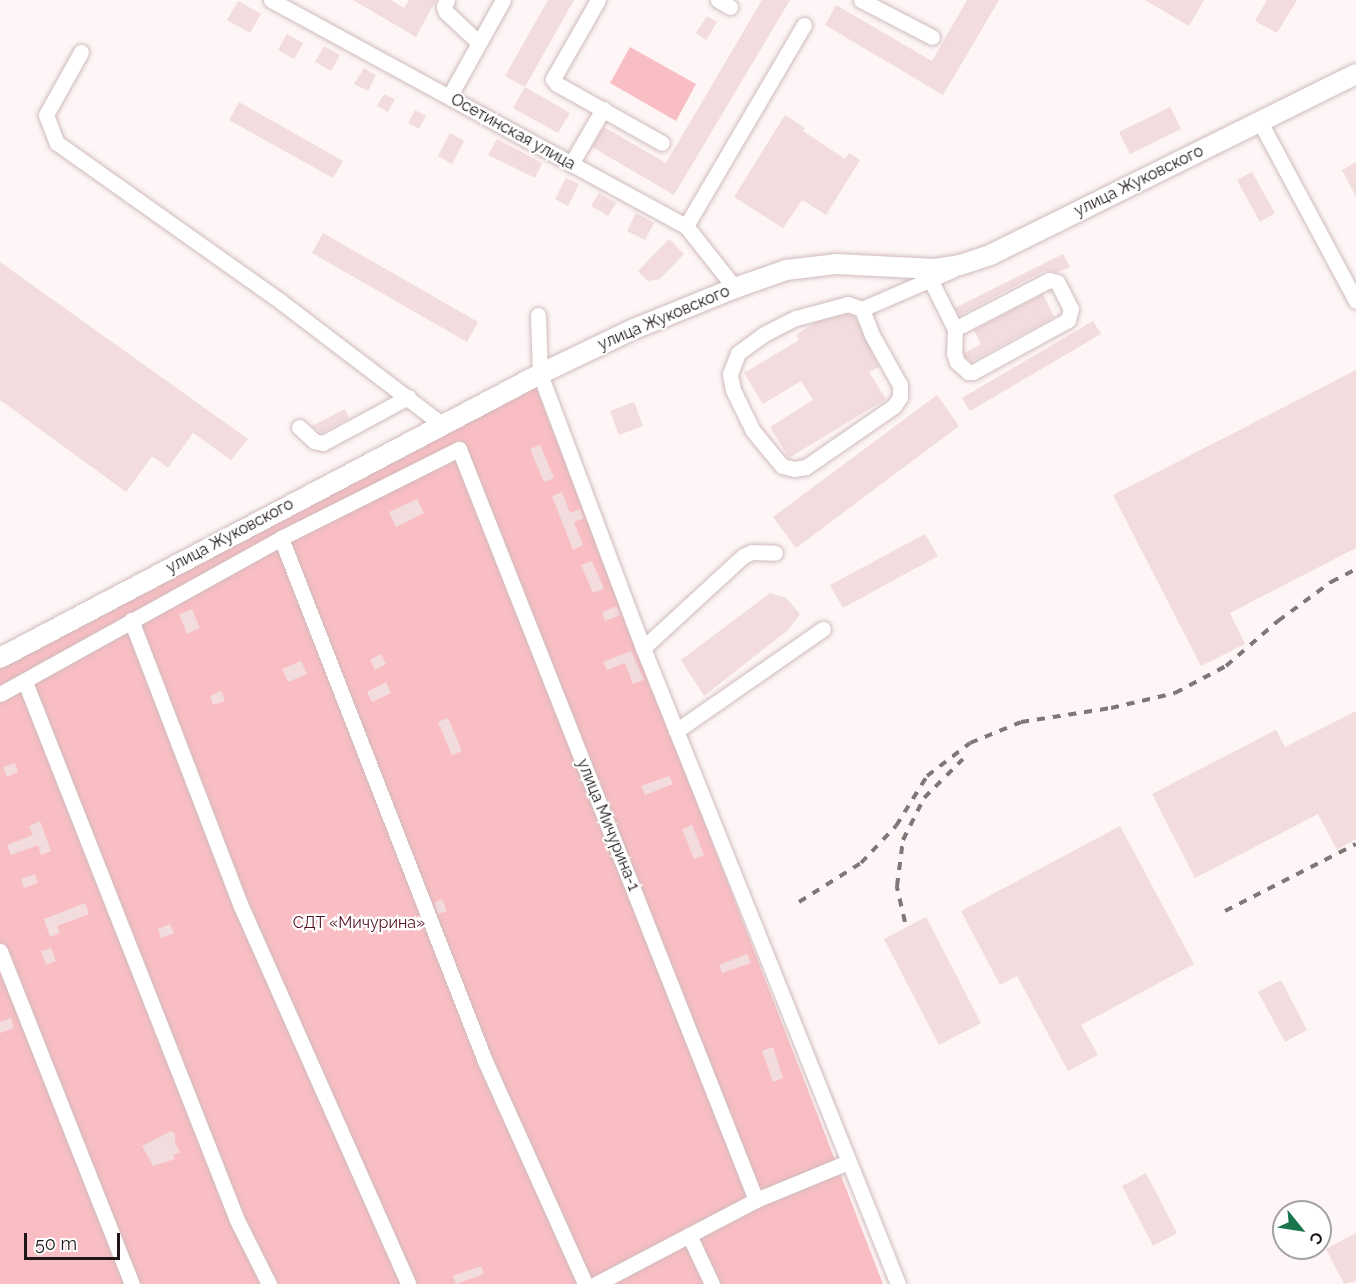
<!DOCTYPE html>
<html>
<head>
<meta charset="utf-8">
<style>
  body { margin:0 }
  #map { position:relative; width:1356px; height:1284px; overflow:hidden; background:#fef5f6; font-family:Raleway,sans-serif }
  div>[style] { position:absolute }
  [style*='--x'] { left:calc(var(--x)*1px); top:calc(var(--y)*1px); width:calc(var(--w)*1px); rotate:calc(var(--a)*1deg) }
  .green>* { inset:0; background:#f8bec3 }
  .building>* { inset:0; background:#f2dcde }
  .roads { filter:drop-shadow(0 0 2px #d0bbbc) drop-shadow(0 0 2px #d0bbbc) }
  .minor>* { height:15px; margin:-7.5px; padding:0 7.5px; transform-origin:7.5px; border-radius:7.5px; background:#fff }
  .major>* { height:20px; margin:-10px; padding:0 10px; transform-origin:10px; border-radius:10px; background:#fff }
  .rail>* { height:4px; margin-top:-2px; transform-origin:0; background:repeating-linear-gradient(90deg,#7f7677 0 8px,transparent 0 16px) }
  span { translate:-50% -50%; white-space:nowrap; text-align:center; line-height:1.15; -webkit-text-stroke:4.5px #fff; paint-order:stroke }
  .street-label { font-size:16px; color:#1e1617 }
  .park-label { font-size:16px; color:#530e1f }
  .north { position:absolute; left:1272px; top:1200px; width:60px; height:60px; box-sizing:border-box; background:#fff; border:2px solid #a5a2a2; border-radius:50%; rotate:120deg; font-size:16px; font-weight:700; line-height:24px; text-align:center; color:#1e1617 }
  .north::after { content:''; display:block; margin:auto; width:21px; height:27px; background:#19754b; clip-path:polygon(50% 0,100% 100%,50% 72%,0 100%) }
  .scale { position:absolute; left:24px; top:1233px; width:96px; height:27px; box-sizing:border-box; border:3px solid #1e1617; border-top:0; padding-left:8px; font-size:18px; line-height:21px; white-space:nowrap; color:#1e1617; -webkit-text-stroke:4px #fff; paint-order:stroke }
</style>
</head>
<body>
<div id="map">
  <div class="green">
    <div style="clip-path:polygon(630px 47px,696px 84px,676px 121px,610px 83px)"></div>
    <div style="clip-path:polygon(534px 382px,883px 1284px,0 1284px,0 659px)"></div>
  </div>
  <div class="building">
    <div style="clip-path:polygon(353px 0,391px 0,404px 8px,409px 0,436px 0,416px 37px)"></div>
    <div style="clip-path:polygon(548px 0,574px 0,525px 87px,505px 76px)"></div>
    <div style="clip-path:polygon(762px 0,790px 0,674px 195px,592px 147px,604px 127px,666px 163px)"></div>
    <div style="clip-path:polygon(967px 0,999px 0,943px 95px,825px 25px,836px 5px,932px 61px)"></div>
    <div style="clip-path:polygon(1145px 0,1204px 0,1189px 26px)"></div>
    <div style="clip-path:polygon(1267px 0,1297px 0,1277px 33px,1255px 21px)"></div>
    <div style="clip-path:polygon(238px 1px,261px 14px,250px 33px,227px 20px)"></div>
    <div style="clip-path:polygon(707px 16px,717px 22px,706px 40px,696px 33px)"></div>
    <div style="clip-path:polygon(287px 34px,303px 43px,294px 59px,278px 50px)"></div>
    <div style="clip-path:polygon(324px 46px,340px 55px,331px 71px,315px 62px)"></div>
    <div style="clip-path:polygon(364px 68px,376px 75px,368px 91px,354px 84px)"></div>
    <div style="clip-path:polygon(525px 87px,570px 113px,558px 133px,513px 108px)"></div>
    <div style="clip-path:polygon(384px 94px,395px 99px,388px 112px,377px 106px)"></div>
    <div style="clip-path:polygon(239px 102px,343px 161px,333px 178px,229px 120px)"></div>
    <div style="clip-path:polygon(1170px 107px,1181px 129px,1130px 154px,1119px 132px)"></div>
    <div style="clip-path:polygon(415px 110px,426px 116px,419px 129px,408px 123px)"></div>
    <div style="clip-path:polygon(785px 115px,805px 128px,803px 131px,845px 159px,849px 153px,860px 160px,826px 215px,802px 200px,783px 228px,734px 197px)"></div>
    <div style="clip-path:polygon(450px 133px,464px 141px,452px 164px,438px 156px)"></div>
    <div style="clip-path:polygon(497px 139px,542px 163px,535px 178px,488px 155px)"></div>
    <div style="clip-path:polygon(1356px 162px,1356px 197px,1342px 170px)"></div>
    <div style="clip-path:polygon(1252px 172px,1275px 213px,1260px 222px,1237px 180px)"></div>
    <div style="clip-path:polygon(566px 178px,579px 184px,568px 206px,555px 199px)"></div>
    <div style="clip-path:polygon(599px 193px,616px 203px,608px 216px,591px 206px)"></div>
    <div style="clip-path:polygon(636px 213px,654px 223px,645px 240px,627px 231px)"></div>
    <div style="clip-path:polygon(323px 233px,478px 322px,467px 342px,312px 253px)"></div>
    <div style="clip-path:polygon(669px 239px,684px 254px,660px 279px,648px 281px,638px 271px)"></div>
    <div style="clip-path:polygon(1063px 254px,1070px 267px,1058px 272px,1044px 271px,959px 316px,955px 308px)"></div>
    <div style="clip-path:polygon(0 262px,248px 439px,231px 460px,193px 433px,168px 468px,152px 456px,126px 492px,0 400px)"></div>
    <div style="clip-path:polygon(1043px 294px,1054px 317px,971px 362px,965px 357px,964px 353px,981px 344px,974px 330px)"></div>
    <div style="clip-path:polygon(848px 314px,855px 317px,879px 367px,869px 372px,886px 399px,789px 458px,770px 427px,813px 400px,801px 381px,763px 404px,744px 373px,799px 340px,796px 335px,814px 323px)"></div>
    <div style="clip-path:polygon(1093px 321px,1101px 334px,970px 411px,962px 398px)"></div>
    <div style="clip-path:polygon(1356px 370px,1356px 548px,1230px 613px,1245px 644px,1201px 666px,1113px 495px)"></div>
    <div style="clip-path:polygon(937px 395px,959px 426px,796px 548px,773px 517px)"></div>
    <div style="clip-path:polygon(634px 402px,643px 426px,619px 435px,610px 411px)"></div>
    <div style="clip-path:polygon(345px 409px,349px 418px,322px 433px,312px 426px)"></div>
    <div style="clip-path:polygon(540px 445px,554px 478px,544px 482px,530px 449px)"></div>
    <div style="clip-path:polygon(562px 492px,570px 513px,580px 509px,584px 518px,574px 522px,583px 545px,573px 550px,552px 496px)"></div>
    <div style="clip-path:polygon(417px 499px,424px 513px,396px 527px,389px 512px)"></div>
    <div style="clip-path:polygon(925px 534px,938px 556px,843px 608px,830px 585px)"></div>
    <div style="clip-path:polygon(592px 561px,604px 589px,593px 593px,581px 565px)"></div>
    <div style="clip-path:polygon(770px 593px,786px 598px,800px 614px,788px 630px,704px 696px,681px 660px)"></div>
    <div style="clip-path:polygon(617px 606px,620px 615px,605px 621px,602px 612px)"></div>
    <div style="clip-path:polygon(192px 609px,200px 628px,187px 634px,179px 614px)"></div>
    <div style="clip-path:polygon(631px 651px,644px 680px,633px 684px,625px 663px,607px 670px,603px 662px)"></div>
    <div style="clip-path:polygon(381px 654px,386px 664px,375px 670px,370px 660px)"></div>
    <div style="clip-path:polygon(301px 661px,307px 674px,288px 682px,282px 669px)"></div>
    <div style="clip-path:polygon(386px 682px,391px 693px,372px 702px,367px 692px)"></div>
    <div style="clip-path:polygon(221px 691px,225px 701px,213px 705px,210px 696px)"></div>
    <div style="clip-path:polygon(1356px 711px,1356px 839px,1337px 850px,1318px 814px,1195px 878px,1152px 794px,1276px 730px,1285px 747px)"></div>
    <div style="clip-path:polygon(448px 718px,462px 751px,452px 755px,438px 722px)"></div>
    <div style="clip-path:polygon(15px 763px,18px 772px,7px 777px,3px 767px)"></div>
    <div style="clip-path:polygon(669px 776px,673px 784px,645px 795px,641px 786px)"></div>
    <div style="clip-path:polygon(40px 821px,51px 851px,41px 855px,38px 845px,11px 855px,7px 845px,33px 835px,29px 826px)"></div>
    <div style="clip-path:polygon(692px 825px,704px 855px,694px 859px,682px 829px)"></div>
    <div style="clip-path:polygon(1120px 826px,1194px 964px,1081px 1025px,1098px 1055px,1068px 1071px,1017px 976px,1000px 985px,961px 911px)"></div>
    <div style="clip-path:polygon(35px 874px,38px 883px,24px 888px,21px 879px)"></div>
    <div style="clip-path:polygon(442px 899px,447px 911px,438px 914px,434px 903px)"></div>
    <div style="clip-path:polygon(85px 903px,89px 914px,57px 926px,60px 933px,50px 937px,44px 919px)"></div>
    <div style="clip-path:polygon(926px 917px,981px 1023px,939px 1045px,884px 939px)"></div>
    <div style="clip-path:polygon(170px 924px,174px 933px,161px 938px,158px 929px)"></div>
    <div style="clip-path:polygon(51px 948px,56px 961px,46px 965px,41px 951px)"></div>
    <div style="clip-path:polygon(747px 954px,751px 963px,722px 973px,719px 965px)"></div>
    <div style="clip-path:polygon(1281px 980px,1307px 1030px,1285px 1042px,1258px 992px)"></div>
    <div style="clip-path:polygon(11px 1018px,14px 1028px,0 1033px,0 1022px)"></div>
    <div style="clip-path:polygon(773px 1047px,783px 1078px,773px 1082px,762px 1051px)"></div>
    <div style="clip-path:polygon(171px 1131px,175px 1134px,175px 1143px,180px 1152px,173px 1155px,175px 1159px,153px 1166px,142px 1146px)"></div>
    <div style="clip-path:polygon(1146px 1173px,1177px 1233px,1153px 1246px,1122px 1186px)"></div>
    <div style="clip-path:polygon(1356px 1233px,1356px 1281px,1344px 1284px,1326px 1249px)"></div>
    <div style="clip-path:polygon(481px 1266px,484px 1274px,456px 1284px,453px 1276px)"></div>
  </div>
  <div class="roads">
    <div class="minor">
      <div style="--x:271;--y:0;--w:473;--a:28.6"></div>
      <div style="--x:686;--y:226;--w:79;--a:51.7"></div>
      <div style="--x:447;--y:0;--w:7;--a:117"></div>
      <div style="--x:444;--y:6;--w:6;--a:72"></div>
      <div style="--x:446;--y:12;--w:45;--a:43.2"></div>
      <div style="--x:598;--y:0;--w:91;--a:119.7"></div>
      <div style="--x:553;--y:79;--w:6;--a:51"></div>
      <div style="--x:557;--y:84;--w:120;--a:29.3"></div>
      <div style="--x:718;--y:0;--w:14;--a:30"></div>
      <div style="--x:861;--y:0;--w:80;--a:27.5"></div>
      <div style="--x:81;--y:52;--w:72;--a:119.1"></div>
      <div style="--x:46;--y:115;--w:30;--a:69"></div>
      <div style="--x:57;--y:143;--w:273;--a:35.3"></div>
      <div style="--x:280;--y:301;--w:205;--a:37.3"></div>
      <div style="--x:449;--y:97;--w:111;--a:-60.9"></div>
      <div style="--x:1260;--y:122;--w:203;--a:61.8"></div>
      <div style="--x:571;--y:164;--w:64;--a:-59.8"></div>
      <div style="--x:686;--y:226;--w:233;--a:-59.6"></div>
      <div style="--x:931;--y:281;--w:54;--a:63.4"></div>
      <div style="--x:955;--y:329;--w:24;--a:92"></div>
      <div style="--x:954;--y:353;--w:9;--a:72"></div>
      <div style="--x:957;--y:362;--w:15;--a:42"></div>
      <div style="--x:968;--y:372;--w:5;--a:0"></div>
      <div style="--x:973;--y:372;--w:108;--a:-28.7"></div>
      <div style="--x:1068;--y:320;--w:11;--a:-75"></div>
      <div style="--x:1071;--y:309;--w:30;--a:-117"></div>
      <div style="--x:1057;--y:282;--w:8;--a:-166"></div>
      <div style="--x:1049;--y:280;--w:106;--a:152.5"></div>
      <div style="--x:862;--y:309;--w:28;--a:69"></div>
      <div style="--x:872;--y:335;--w:57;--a:60.8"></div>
      <div style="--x:900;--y:385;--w:12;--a:90"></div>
      <div style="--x:900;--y:397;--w:11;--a:124"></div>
      <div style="--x:894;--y:406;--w:107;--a:145.3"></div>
      <div style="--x:806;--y:467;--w:12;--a:171"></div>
      <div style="--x:794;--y:469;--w:12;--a:-166"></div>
      <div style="--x:782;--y:466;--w:45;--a:-129.6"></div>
      <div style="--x:753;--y:431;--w:46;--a:-116"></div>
      <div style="--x:733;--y:390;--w:16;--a:-101"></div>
      <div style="--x:730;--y:374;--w:22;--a:-69"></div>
      <div style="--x:738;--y:353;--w:32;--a:-36"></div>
      <div style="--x:764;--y:334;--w:36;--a:-27"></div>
      <div style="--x:796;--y:318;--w:54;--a:-15.1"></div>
      <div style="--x:848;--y:304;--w:15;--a:20"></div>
      <div style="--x:862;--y:309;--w:98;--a:-23.4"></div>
      <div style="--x:538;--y:315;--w:59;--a:88.1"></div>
      <div style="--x:540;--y:374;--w:293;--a:69.4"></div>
      <div style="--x:643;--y:648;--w:685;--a:68.15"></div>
      <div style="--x:299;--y:427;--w:21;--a:43"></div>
      <div style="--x:314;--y:441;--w:9;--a:13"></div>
      <div style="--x:323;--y:443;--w:97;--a:-28.4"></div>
      <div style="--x:281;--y:538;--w:561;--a:68.69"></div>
      <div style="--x:485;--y:1061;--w:244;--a:65.8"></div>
      <div style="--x:131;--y:620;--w:304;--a:69"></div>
      <div style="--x:240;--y:904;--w:415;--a:66.1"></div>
      <div style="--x:643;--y:648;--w:136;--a:-42.6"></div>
      <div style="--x:743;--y:556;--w:10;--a:-24"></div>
      <div style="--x:752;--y:552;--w:23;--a:2"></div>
      <div style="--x:25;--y:682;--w:578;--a:68.49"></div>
      <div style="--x:237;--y:1220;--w:72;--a:63.4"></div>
      <div style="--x:0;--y:694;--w:321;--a:-29"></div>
      <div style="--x:281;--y:538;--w:199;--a:-26.6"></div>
      <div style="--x:459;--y:449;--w:808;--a:68.42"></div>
      <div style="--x:676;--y:731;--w:179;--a:-34.8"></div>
      <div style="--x:0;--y:951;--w:358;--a:68.4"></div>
      <div style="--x:689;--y:1235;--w:54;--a:64.9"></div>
      <div style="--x:596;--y:1284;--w:181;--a:-27.7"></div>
      <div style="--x:756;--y:1200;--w:100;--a:-22.4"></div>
    </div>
    <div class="major">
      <div style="--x:0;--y:658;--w:610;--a:-27.74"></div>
      <div style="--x:540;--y:374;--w:104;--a:-25.6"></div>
      <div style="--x:634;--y:329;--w:109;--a:-22.1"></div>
      <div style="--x:735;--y:288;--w:54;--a:-19.4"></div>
      <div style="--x:786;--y:270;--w:50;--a:-6.8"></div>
      <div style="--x:836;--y:264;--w:99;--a:2.9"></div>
      <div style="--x:935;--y:269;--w:25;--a:-9"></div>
      <div style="--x:960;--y:265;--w:32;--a:-18"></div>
      <div style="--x:990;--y:255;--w:408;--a:-26.3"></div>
    </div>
  </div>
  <div class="rail">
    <div style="--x:799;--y:902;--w:73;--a:-32.2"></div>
    <div style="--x:861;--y:863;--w:51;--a:-46.6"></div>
    <div style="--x:896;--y:826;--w:59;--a:-58.2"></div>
    <div style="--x:927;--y:776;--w:54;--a:-37.5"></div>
    <div style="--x:970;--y:743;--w:55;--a:-22.4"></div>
    <div style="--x:1021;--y:722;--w:91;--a:-8.8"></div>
    <div style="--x:1111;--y:708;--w:66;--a:-13.2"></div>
    <div style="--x:1175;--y:693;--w:58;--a:-27.9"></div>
    <div style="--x:1226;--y:666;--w:69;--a:-40.9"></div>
    <div style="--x:1278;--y:621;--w:66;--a:-36.3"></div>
    <div style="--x:1331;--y:582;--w:28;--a:-27"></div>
    <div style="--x:1225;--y:911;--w:147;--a:-27.1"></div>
    <div style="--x:905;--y:922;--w:37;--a:-103"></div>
    <div style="--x:897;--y:886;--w:46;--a:-82.6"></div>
    <div style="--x:903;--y:840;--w:47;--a:-63.4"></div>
    <div style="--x:924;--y:798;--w:55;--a:-45"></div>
  </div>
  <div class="street-label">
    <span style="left:513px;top:132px;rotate:29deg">Осетинская улица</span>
    <span style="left:1139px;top:181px;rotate:-26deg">улица Жуковского</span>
    <span style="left:664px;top:318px;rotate:-23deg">улица Жуковского</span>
    <span style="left:230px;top:536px;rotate:-28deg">улица Жуковского</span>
    <span style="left:608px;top:825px;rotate:68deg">улица Мичурина-1</span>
  </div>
  <div class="park-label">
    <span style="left:359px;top:923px">СДТ «Мичурина»</span>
  </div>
  <div class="north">С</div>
  <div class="scale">50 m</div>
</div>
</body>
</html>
